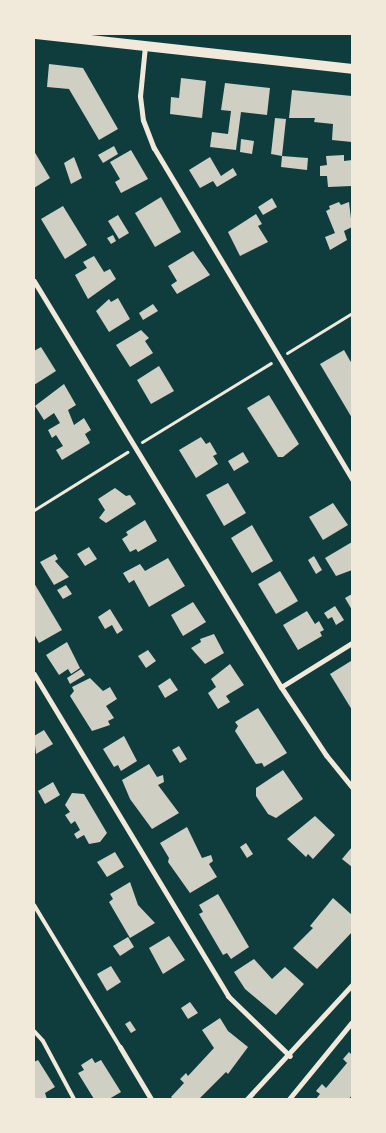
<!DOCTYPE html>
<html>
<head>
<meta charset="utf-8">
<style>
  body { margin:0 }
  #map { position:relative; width:386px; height:1133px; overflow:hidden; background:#0f3d3e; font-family:"Noto Serif",serif }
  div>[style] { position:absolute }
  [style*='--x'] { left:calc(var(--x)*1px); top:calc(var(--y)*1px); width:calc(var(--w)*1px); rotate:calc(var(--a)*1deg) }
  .building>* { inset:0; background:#cfcfc3 }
  .path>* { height:3px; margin:-1.5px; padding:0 1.5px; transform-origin:1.5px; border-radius:1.5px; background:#f1e9da }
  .service>* { height:4px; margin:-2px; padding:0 2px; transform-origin:2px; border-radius:2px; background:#f1e9da }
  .minor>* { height:5px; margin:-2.5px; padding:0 2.5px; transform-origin:2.5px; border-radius:2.5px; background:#f1e9da }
  .secondary>* { height:10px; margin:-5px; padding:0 5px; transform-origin:5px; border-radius:5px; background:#f1e9da }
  span { translate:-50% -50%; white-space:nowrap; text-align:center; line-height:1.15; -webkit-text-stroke:5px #f1e9da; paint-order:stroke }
  .frame { position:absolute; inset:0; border:35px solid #f1e9da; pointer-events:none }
</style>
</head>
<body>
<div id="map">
  <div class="building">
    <div style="clip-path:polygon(49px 64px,83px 68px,118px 129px,99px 140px,69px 89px,47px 87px)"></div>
    <div style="clip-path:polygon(181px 78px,206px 81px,202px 118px,170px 114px,171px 97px,179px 98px)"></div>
    <div style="clip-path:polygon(225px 83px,270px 88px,267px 115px,241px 112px,236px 150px,210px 147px,212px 132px,228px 134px,231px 111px,221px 110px)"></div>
    <div style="clip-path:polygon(292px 90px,352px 96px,352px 142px,332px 140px,333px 124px,314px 122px,315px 118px,289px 118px)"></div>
    <div style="clip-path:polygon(275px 118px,286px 119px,282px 156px,308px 158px,307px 170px,281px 167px,282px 156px,271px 154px)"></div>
    <div style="clip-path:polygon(241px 139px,254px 141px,252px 154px,240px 152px)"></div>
    <div style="clip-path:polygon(114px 146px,118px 154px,103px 163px,98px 155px)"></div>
    <div style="clip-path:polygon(131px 150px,148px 179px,121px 193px,115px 182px,120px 179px,110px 162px)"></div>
    <div style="clip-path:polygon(34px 151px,50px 178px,34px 188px)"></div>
    <div style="clip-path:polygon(344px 155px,344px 161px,352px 160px,352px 186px,328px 187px,327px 176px,320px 176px,320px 166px,327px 165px,326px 156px)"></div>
    <div style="clip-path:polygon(74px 157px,82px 178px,71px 184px,64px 163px)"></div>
    <div style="clip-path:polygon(210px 157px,221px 176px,233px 168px,237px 175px,217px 187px,213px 181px,200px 188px,189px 170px)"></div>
    <div style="clip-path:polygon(161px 197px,181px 232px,155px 247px,135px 213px)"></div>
    <div style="clip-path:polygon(272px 198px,277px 207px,263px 215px,258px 207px)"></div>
    <div style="clip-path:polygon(339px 202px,341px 205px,349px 202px,352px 227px,344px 231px,347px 240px,330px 250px,325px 237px,335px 233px,326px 211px,330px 209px,329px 206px)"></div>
    <div style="clip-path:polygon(63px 206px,87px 245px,65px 259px,41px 219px)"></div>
    <div style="clip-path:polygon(256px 214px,262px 224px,258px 226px,268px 242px,240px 256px,228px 232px)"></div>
    <div style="clip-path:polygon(118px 215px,129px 233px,119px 239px,108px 221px)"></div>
    <div style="clip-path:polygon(113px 235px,116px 241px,111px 244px,107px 238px)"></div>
    <div style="clip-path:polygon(193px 251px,210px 275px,177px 294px,171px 285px,177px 281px,168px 266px)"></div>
    <div style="clip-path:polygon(94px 256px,104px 272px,110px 269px,116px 279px,88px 299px,75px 275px,87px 268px,83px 262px)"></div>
    <div style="clip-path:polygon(118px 298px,130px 319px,109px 332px,96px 311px,109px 299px,111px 302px)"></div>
    <div style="clip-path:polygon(153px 304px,158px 311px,143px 320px,139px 313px)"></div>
    <div style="clip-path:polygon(141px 330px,149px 338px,145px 341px,153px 353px,130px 367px,116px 345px)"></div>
    <div style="clip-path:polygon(41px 347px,56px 371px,34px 385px,34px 351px)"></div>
    <div style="clip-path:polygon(344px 350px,352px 364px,352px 418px,320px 364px)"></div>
    <div style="clip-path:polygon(159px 366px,174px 391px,151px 404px,137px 380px)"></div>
    <div style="clip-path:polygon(64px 384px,76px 405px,68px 410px,74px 425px,84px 418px,91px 430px,85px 434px,90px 443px,62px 460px,56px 450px,63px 446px,56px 435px,52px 438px,48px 430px,60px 423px,54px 413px,44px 420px,35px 406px)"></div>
    <div style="clip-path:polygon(269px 395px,299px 444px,283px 457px,278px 457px,247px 408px)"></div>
    <div style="clip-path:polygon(201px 437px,206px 444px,210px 442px,217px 454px,213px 456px,218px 464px,196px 478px,179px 450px)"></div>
    <div style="clip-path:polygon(243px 452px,249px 462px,234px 471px,228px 461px)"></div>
    <div style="clip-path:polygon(228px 483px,246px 513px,224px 526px,206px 495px)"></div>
    <div style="clip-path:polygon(115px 488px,126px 496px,130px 495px,136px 504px,106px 523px,99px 518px,105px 510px,98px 499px)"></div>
    <div style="clip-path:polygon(333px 503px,348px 525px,323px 540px,309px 517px)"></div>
    <div style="clip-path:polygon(145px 520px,157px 541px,138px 552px,136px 549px,130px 552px,122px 539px,128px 535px,126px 532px)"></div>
    <div style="clip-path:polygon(252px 525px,273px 561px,252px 573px,231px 538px)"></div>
    <div style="clip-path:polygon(352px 542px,352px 570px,336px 576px,325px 558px)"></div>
    <div style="clip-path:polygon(89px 547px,97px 559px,85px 566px,77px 554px)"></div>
    <div style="clip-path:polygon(55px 554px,58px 559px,55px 561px,69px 577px,54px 585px,40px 562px)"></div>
    <div style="clip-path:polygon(314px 556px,322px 570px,316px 574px,308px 560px)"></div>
    <div style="clip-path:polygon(168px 558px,185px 586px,149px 607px,134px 580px,129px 583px,123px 573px,140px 564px,145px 571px)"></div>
    <div style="clip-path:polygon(280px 571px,298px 601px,276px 614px,258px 584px)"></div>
    <div style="clip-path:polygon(34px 583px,62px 630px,39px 643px,34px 634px)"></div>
    <div style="clip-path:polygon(66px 585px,72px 594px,63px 599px,57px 590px)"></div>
    <div style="clip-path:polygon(352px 594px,352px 610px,345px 598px)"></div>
    <div style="clip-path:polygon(193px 602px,206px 622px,183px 636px,171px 615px)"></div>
    <div style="clip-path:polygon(335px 606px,344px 620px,336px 625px,332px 617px,328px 619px,324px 613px)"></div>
    <div style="clip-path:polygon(110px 609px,123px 630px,117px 634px,112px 625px,105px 629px,98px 617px)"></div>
    <div style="clip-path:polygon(307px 611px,315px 624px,319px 621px,324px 630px,320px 632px,322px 636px,298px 650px,283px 625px)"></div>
    <div style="clip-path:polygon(214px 634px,224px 653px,205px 664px,191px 648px,201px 642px,200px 639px)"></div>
    <div style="clip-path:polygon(67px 642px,80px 668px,71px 674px,68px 669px,59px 675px,46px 655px)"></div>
    <div style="clip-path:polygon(148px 650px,156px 661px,146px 668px,138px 656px)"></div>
    <div style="clip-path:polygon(351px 661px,352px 662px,352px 710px,330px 674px)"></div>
    <div style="clip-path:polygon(230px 664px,244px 685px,226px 696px,230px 702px,218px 709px,208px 693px,216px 687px,211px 679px)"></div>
    <div style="clip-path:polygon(81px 669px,85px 675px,70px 684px,67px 678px)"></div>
    <div style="clip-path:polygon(90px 678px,103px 691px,110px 687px,117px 699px,106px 706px,114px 718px,108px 721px,110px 725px,92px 731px,70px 696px,74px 691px,72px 687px)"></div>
    <div style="clip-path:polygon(170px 678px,178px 690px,165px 698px,158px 686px)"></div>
    <div style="clip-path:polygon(258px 708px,287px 753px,264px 767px,262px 763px,256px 764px,235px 731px,238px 726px,235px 722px)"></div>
    <div style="clip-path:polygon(44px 730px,53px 744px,36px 754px,34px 736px)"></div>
    <div style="clip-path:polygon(124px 736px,137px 761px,121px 771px,118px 765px,114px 767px,103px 749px)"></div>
    <div style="clip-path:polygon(179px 746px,187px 759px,180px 763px,172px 750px)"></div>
    <div style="clip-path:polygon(149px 764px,157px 777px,163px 775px,164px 782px,158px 785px,179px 813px,152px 829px,130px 799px,122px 780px)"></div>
    <div style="clip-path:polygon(283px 770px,303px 799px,276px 818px,268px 814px,256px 796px,256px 788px)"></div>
    <div style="clip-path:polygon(53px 782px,60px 795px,45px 804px,38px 791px)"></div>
    <div style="clip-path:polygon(72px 793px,84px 794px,107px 833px,100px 842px,89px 844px,84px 835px,77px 839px,74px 834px,80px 830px,75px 821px,71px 824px,65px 815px,70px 812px,65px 805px)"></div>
    <div style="clip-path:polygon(315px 816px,335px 835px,313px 859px,308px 854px,306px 857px,287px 839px)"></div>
    <div style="clip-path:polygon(187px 827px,202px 858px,211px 855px,213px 861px,209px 864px,217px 877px,190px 893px,168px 862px,169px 858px,160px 843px)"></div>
    <div style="clip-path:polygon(246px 843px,253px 854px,247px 858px,240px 847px)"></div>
    <div style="clip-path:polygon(352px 847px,352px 867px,342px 859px)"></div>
    <div style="clip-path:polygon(115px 852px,124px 867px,107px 877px,97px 862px)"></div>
    <div style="clip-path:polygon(130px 882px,138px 905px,155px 923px,130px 938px,109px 902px,113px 899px,110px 894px)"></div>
    <div style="clip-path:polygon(218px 894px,249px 947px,231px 959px,227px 953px,223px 955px,199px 914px,203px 912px,199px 905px)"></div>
    <div style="clip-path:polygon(333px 898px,352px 915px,352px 932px,317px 969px,293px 948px,313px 928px,310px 926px)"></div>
    <div style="clip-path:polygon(169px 936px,185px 960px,163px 974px,149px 948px)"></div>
    <div style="clip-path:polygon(128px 937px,134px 947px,120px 956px,113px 946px)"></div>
    <div style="clip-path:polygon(254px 959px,272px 979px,285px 967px,304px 984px,276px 1015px,245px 989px,234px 972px)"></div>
    <div style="clip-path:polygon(111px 966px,121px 982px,107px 991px,97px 974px)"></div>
    <div style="clip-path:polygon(190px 1002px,198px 1013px,188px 1019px,181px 1008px)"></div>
    <div style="clip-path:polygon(220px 1018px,228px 1031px,248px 1047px,228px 1074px,226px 1072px,199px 1099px,173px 1099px,171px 1097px,184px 1083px,180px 1079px,186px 1073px,188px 1076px,214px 1048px,202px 1030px)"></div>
    <div style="clip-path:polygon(130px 1021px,136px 1030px,131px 1033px,125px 1024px)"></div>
    <div style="clip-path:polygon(349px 1052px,352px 1055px,352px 1095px,349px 1099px,316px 1099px,320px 1094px,316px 1091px,322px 1084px,326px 1088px,337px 1075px,347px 1063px,343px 1059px)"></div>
    <div style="clip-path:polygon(92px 1058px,95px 1063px,101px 1060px,121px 1092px,109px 1099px,94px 1099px,78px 1073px,84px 1070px,81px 1065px)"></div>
    <div style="clip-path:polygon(38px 1060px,55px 1087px,45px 1093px,47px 1099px,34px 1099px,34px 1062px)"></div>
  </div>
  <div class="path">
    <div style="--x:287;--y:353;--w:76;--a:-31.6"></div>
    <div style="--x:142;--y:442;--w:151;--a:-31.5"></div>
    <div style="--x:34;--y:510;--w:110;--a:-31.9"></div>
  </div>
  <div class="service">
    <div style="--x:34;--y:905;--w:166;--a:58.8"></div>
    <div style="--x:34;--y:1031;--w:13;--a:48"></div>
    <div style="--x:43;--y:1041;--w:66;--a:61.9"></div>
  </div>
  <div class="minor">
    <div style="--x:145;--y:46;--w:50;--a:95.7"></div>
    <div style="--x:140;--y:96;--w:24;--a:83"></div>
    <div style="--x:143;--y:120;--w:30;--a:69"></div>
    <div style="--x:154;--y:148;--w:386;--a:59.1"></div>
    <div style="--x:34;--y:281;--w:475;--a:58.7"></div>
    <div style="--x:281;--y:687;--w:82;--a:56.5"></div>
    <div style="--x:326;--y:755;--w:41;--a:50.9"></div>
    <div style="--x:34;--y:674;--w:376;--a:58.9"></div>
    <div style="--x:228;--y:996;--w:86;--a:44.1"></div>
    <div style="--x:281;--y:687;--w:84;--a:-31.8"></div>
    <div style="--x:120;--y:1047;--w:61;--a:59.2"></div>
    <div style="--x:247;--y:1099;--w:155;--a:-47.4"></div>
    <div style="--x:289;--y:1099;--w:99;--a:-50.7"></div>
  </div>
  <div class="secondary">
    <div style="--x:36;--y:34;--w:318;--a:6.3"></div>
  </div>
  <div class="frame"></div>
</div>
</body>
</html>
